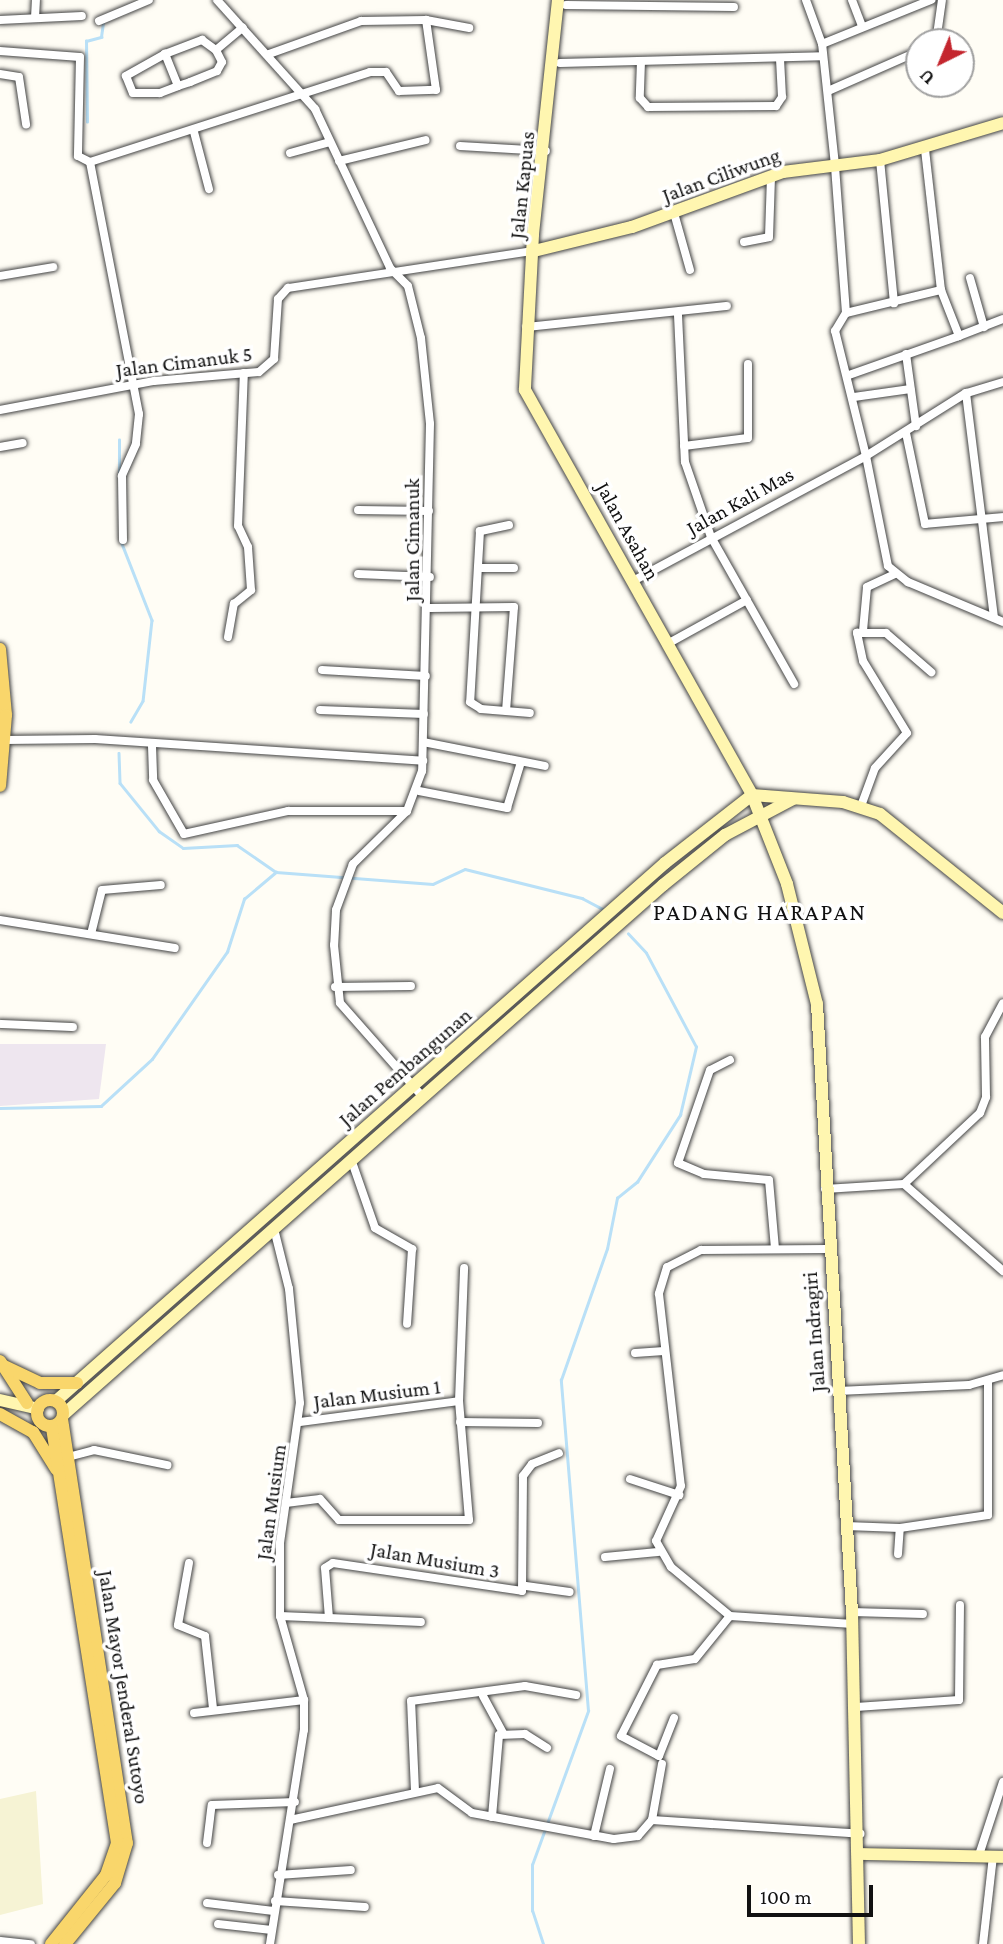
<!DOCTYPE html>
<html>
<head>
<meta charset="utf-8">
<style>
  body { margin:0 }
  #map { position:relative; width:1003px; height:1944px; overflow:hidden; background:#fffdf5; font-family:"Crimson Pro",serif }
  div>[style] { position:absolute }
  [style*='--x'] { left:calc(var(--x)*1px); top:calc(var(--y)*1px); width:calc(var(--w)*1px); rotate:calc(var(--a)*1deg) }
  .industrial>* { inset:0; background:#eee6ef }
  .farmland>* { inset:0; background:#f6f3d4 }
  .stream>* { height:2.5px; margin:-1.25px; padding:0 1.25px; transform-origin:1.25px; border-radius:1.25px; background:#b9e0f7 }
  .roads { filter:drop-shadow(0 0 2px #444) drop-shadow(0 0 2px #444) }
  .street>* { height:8px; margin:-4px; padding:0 4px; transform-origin:4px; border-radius:4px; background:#fff }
  .secondary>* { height:12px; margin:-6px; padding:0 6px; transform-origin:6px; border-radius:6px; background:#fff6b0 }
  .primary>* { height:12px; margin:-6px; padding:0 6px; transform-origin:6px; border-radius:6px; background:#f9d66b }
  .primary>.ring { margin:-6px; padding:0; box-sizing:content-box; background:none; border:12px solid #f9d66b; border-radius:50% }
  span { translate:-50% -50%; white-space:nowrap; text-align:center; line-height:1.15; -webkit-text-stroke:7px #fff; paint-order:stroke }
  .street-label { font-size:21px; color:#111 }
  .quarter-label { font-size:24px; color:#111; letter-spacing:2px }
  .north { position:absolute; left:905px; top:28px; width:70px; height:70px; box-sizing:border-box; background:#fff; border:2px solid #a0a0a0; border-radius:50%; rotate:223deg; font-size:19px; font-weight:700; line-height:28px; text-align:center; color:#111 }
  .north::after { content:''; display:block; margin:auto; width:24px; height:32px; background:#c4262e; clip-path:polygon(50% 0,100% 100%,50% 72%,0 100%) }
  .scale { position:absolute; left:747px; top:1885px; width:126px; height:32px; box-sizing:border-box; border:4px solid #111; border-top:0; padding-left:9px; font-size:21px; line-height:24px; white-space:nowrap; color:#111; -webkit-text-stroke:5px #fff; paint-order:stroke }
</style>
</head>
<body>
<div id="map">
  <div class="industrial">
    <div style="clip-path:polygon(0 1044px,106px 1044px,99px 1099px,0 1106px)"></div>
  </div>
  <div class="farmland">
    <div style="clip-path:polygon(36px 1791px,43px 1904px,0 1915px,0 1799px)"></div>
  </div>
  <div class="stream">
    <div style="--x:87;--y:122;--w:81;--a:-90.7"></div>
    <div style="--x:86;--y:41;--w:16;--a:-15"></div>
    <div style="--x:101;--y:37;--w:15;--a:-82"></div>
    <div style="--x:119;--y:475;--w:35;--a:-90"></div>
    <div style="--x:121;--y:541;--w:85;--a:68.6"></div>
    <div style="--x:152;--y:620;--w:81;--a:96.3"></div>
    <div style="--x:143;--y:701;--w:24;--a:120"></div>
    <div style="--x:119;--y:753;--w:30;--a:88"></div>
    <div style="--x:120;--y:783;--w:62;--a:50.9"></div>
    <div style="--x:159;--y:831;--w:29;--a:35"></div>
    <div style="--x:183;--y:848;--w:54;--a:-3.2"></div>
    <div style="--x:237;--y:845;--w:47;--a:34.7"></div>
    <div style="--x:0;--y:1108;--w:101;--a:-1.1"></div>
    <div style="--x:101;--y:1106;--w:69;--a:-42.7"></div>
    <div style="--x:152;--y:1059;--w:131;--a:-55"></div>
    <div style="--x:227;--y:952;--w:56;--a:-72.2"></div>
    <div style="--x:244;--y:899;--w:42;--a:-40.2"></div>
    <div style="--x:276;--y:872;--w:157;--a:4.4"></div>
    <div style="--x:433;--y:884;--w:35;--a:-25"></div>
    <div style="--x:465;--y:869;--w:121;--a:13.9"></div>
    <div style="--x:582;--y:898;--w:27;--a:28"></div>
    <div style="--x:543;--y:1944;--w:35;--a:-108"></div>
    <div style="--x:532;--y:1911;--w:46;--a:-90"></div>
    <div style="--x:532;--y:1865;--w:164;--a:-70"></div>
    <div style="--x:588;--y:1711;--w:332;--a:-94.7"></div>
    <div style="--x:561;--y:1380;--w:139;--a:-70.7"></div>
    <div style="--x:607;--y:1249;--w:52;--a:-78.9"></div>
    <div style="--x:617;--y:1198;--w:26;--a:-39"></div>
    <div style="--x:637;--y:1182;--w:80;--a:-57.3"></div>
    <div style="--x:680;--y:1115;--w:70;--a:-76.8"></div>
    <div style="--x:696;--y:1047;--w:106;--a:-118"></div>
    <div style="--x:646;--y:953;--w:26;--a:-133"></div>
  </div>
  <div class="roads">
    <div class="street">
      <div style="--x:217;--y:0;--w:147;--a:48"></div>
      <div style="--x:315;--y:109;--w:176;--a:64.7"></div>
      <div style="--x:390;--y:268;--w:25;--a:45"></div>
      <div style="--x:408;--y:286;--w:54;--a:76"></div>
      <div style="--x:421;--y:338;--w:86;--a:84"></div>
      <div style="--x:430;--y:424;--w:347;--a:91.3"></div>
      <div style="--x:422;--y:771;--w:43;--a:110.6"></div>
      <div style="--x:407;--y:811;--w:76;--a:135.5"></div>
      <div style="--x:353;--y:864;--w:49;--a:110.3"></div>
      <div style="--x:336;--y:910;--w:35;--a:93"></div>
      <div style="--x:334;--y:945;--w:58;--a:84.1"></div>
      <div style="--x:340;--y:1003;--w:124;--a:48.6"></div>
      <div style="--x:852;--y:0;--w:28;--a:69"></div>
      <div style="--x:566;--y:5;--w:168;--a:0.7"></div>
      <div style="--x:35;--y:18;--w:18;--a:-87"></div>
      <div style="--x:0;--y:20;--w:82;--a:-2.8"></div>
      <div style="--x:99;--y:21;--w:54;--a:-22.8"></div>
      <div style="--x:936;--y:42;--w:42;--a:-81.9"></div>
      <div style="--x:822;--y:44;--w:118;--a:-22"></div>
      <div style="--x:0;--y:51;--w:80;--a:4.3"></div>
      <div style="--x:80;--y:57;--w:99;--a:91.2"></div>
      <div style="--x:78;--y:156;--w:13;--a:27"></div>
      <div style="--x:90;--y:162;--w:294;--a:-17.8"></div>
      <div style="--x:370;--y:72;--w:16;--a:0"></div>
      <div style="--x:386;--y:72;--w:23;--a:56"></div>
      <div style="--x:399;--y:91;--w:37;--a:-2"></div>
      <div style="--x:436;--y:90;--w:71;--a:-98.1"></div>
      <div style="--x:165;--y:54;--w:40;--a:-21"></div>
      <div style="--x:202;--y:40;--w:17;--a:36"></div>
      <div style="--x:216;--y:50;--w:35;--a:-40"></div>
      <div style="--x:269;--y:54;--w:98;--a:-19.7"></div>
      <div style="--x:361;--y:21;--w:65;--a:-0.9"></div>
      <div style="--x:426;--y:20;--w:44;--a:10.5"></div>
      <div style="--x:641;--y:61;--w:37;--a:92"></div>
      <div style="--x:640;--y:98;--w:12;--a:48"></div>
      <div style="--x:648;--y:107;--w:128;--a:-0.4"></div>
      <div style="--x:776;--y:106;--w:11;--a:-56"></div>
      <div style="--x:782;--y:97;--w:37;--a:-93"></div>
      <div style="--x:560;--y:63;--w:262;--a:-1.5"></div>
      <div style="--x:0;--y:74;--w:19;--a:9"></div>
      <div style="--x:19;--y:77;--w:48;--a:81.5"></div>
      <div style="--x:178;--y:86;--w:35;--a:-112"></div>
      <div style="--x:165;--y:54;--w:45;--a:150.6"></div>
      <div style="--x:126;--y:76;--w:18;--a:68"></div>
      <div style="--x:133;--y:93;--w:27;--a:0"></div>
      <div style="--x:160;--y:93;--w:19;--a:-21"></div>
      <div style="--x:178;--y:86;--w:13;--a:-18"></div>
      <div style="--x:190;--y:82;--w:29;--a:-22"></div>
      <div style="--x:217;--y:71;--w:10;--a:-61"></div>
      <div style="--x:222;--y:62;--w:13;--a:-117"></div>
      <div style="--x:828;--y:91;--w:99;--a:-23.7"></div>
      <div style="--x:194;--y:132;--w:59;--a:75.3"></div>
      <div style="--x:460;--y:146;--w:86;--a:3.3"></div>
      <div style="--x:290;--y:153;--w:41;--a:-15.4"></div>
      <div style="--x:880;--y:160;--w:144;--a:84.4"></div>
      <div style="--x:339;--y:161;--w:89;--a:-13.6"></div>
      <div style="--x:90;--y:162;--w:257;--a:79"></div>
      <div style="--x:139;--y:414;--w:30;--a:96"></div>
      <div style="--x:136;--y:444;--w:35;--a:114"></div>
      <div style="--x:122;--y:476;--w:64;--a:89.1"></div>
      <div style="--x:674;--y:213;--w:59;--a:74.3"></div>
      <div style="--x:744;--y:242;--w:25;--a:-11"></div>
      <div style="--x:769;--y:237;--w:61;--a:-88.1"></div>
      <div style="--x:0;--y:276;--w:54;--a:-9.6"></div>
      <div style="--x:970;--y:278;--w:51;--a:74.1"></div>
      <div style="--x:846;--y:313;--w:98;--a:-13.6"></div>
      <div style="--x:678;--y:315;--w:147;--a:87.3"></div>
      <div style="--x:685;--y:462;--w:79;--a:70.9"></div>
      <div style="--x:711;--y:537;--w:169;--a:60.5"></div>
      <div style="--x:526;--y:327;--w:202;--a:-6"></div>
      <div style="--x:959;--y:336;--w:47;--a:-21.1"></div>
      <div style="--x:906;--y:354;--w:73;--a:82.1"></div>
      <div style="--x:849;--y:375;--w:117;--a:-19.5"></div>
      <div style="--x:959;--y:336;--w:49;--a:-111.4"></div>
      <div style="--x:941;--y:290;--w:142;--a:-96.5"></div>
      <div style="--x:1003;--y:382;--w:39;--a:163"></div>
      <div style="--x:966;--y:393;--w:118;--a:147.8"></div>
      <div style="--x:866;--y:456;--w:112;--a:78.7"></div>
      <div style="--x:888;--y:566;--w:26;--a:39"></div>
      <div style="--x:908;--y:582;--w:103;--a:22.8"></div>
      <div style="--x:966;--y:393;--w:226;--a:82.9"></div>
      <div style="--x:854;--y:397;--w:57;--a:-8.1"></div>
      <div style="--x:0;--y:410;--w:157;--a:-10.7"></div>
      <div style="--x:154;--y:381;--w:105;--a:-4.9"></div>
      <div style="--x:259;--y:372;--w:20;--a:-41"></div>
      <div style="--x:274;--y:359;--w:60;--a:-86.2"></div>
      <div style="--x:278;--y:299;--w:15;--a:-48"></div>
      <div style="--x:288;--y:288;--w:249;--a:-8.6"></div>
      <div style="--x:906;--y:433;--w:93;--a:78.2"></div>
      <div style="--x:925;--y:524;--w:78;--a:-5.1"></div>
      <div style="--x:684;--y:446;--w:64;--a:-7.1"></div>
      <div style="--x:748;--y:438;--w:74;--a:-90"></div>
      <div style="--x:0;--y:447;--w:23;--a:-10"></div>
      <div style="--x:358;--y:510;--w:71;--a:0.8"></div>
      <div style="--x:509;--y:525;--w:30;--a:168"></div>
      <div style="--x:480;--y:531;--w:171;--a:93.3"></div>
      <div style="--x:470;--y:702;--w:13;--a:32"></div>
      <div style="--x:481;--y:709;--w:49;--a:4.7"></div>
      <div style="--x:478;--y:568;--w:36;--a:0"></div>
      <div style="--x:358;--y:574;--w:72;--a:2.4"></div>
      <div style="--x:633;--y:581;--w:264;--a:-28.2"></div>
      <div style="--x:866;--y:456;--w:129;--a:-103.9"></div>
      <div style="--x:835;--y:331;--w:21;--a:-59"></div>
      <div style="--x:846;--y:313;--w:148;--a:-94.3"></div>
      <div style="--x:835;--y:165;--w:122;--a:-96.1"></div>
      <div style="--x:822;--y:44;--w:47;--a:-110"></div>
      <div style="--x:430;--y:608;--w:84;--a:-0.7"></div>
      <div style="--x:514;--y:607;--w:103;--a:94.4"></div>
      <div style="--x:863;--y:631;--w:44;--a:-84.8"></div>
      <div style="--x:867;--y:587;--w:31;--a:-25"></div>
      <div style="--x:228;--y:637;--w:34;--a:-80"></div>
      <div style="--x:234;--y:604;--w:22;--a:-39"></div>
      <div style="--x:251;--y:590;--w:43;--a:-94"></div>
      <div style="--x:248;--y:547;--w:23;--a:-115"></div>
      <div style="--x:238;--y:526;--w:153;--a:-87.8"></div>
      <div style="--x:669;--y:643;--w:89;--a:-28.9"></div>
      <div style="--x:322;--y:670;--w:104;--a:3.3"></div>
      <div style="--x:320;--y:710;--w:104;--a:2.2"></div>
      <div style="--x:5;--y:740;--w:90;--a:-0.6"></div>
      <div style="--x:95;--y:739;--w:329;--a:3.8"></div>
      <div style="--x:423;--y:742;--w:124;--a:11.1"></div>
      <div style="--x:152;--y:746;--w:34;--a:88"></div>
      <div style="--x:153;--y:780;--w:62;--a:60.1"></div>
      <div style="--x:184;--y:834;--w:107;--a:-12.5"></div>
      <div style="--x:288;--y:811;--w:119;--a:0"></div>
      <div style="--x:419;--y:791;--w:90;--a:10.9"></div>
      <div style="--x:507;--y:808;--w:48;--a:-73.1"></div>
      <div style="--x:861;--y:806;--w:40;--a:-69.8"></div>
      <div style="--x:875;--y:768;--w:47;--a:-47.6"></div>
      <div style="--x:907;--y:733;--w:84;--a:-121.4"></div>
      <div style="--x:863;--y:661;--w:29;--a:-102"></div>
      <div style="--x:857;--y:633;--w:29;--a:0"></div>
      <div style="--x:886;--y:633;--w:60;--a:40.9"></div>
      <div style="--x:0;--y:920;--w:177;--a:9.1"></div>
      <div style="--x:91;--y:934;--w:45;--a:-76"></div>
      <div style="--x:102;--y:890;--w:59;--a:-4.8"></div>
      <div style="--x:335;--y:987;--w:76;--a:-0.8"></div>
      <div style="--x:0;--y:1024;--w:73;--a:2.4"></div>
      <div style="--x:730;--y:1060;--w:22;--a:153"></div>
      <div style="--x:710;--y:1070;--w:98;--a:109"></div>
      <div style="--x:678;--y:1163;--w:28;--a:23"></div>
      <div style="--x:704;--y:1174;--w:65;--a:5.3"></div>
      <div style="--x:769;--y:1180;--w:69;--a:85"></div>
      <div style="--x:351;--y:1159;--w:73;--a:70.8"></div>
      <div style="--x:375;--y:1228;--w:43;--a:29.6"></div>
      <div style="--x:412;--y:1249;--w:75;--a:93.8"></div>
      <div style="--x:904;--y:1184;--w:104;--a:-43.1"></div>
      <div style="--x:980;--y:1113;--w:17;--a:-69"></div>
      <div style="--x:986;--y:1097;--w:60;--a:-91"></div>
      <div style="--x:985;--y:1037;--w:38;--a:-62"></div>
      <div style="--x:825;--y:1189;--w:79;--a:-3.6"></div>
      <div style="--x:904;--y:1184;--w:132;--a:41.3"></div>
      <div style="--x:827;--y:1249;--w:126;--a:179.5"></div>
      <div style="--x:701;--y:1250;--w:38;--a:153"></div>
      <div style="--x:667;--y:1267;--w:28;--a:107"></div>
      <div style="--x:659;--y:1294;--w:193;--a:83.5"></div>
      <div style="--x:681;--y:1486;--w:60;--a:114.4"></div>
      <div style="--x:656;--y:1541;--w:30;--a:60"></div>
      <div style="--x:671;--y:1567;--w:77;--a:39.7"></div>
      <div style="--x:730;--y:1616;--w:123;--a:3.7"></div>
      <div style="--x:635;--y:1353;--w:29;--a:-4"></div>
      <div style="--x:838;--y:1391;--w:131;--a:-2.6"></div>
      <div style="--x:969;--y:1385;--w:35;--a:-16"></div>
      <div style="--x:300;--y:1422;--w:160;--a:-7.5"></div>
      <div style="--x:460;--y:1422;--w:78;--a:0.7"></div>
      <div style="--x:68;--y:1457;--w:27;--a:-15"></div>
      <div style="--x:94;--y:1450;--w:75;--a:11.6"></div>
      <div style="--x:630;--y:1479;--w:52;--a:18.1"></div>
      <div style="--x:286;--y:1503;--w:34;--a:-7"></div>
      <div style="--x:320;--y:1499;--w:28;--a:48"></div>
      <div style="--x:339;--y:1520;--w:130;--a:0"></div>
      <div style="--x:469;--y:1520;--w:119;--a:-94.8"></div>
      <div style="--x:459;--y:1401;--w:133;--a:-87.8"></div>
      <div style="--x:846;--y:1526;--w:54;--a:2.1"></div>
      <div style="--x:900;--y:1528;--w:89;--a:-8.4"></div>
      <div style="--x:988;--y:1515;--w:134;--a:-90"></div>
      <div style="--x:898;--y:1554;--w:26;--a:-86"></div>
      <div style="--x:605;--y:1557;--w:53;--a:-5.4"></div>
      <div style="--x:189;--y:1563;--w:63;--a:100.1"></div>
      <div style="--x:178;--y:1625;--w:29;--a:22"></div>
      <div style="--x:205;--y:1636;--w:73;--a:83.7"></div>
      <div style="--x:526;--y:1586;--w:44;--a:7.8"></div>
      <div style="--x:852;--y:1612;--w:71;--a:1.6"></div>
      <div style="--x:280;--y:1616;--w:49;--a:2.3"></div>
      <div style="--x:329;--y:1618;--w:50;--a:-94.6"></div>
      <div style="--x:325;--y:1568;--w:9;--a:-32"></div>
      <div style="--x:333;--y:1563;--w:191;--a:8.4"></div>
      <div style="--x:522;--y:1591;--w:115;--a:-89.5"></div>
      <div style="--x:523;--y:1476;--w:15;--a:-53"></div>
      <div style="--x:532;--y:1464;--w:29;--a:-22"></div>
      <div style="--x:329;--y:1618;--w:92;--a:2.5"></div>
      <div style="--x:483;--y:1696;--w:42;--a:61.6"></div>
      <div style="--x:856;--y:1707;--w:103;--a:-3.9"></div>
      <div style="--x:959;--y:1700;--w:95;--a:-89.4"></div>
      <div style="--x:194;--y:1713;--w:111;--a:-6.7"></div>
      <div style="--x:674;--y:1718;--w:41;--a:111.5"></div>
      <div style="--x:659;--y:1756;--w:43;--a:-152.2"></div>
      <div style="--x:621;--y:1736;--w:80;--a:-63.1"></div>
      <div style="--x:657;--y:1665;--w:38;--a:-9"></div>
      <div style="--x:695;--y:1659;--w:55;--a:-50.9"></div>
      <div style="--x:415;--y:1791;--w:90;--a:-92.5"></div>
      <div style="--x:411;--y:1701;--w:115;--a:-7.5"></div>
      <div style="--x:525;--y:1686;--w:52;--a:10"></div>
      <div style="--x:492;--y:1817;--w:82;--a:-85.1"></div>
      <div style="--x:499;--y:1735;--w:26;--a:-2"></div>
      <div style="--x:525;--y:1734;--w:26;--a:32"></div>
      <div style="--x:290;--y:1820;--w:151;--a:-12.2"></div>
      <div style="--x:438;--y:1788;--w:42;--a:36.3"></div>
      <div style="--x:472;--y:1813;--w:144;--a:10.4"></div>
      <div style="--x:614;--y:1839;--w:24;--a:-7"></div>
      <div style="--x:638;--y:1836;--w:21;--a:-49"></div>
      <div style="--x:652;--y:1820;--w:209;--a:3.8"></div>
      <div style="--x:652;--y:1820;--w:57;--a:-79.9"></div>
      <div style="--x:594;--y:1836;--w:69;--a:-76.6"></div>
      <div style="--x:207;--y:1843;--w:38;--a:-83"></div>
      <div style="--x:212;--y:1805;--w:83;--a:-2.1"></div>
      <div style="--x:979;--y:1855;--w:77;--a:-71.8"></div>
      <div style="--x:278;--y:1875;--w:73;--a:-3.9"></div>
      <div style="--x:275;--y:1901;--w:90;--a:3.8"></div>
      <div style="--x:207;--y:1903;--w:67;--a:6.8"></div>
      <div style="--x:218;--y:1924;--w:54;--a:6.3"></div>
      <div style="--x:0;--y:1941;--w:31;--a:6"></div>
      <div style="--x:270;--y:1944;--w:217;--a:-81"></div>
      <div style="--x:304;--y:1730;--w:30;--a:-90"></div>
      <div style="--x:304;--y:1700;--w:87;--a:-105.9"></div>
      <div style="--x:280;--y:1616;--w:73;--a:-90"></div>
      <div style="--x:280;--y:1543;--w:141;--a:-81.9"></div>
      <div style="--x:300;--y:1403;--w:115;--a:-95.5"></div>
      <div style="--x:289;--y:1289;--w:62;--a:-104"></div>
      <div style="--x:983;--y:1944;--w:89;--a:-83.5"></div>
    </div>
    <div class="secondary">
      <div style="--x:558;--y:0;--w:236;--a:96.1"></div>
      <div style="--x:533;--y:235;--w:155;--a:93"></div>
      <div style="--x:525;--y:390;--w:464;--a:60.7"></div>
      <div style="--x:752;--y:795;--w:96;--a:68.5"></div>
      <div style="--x:787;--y:884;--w:124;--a:76"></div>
      <div style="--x:817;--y:1004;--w:609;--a:86.71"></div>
      <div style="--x:852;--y:1612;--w:332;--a:88.8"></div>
      <div style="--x:534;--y:251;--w:101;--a:-13.8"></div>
      <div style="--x:632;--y:227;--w:161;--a:-20"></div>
      <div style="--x:783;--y:172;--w:98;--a:-7.1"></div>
      <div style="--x:880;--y:160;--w:128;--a:-16.7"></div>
      <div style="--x:0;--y:1400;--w:39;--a:13"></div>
      <div style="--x:56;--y:1401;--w:813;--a:-41.46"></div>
      <div style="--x:665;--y:863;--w:110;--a:-38"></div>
      <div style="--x:752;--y:795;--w:91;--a:4.4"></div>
      <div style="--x:843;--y:802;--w:39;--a:18"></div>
      <div style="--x:880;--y:814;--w:158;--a:38.8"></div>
      <div style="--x:63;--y:1415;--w:801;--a:-41.46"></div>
      <div style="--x:663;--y:885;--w:80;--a:-38.9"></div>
      <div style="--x:725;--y:835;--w:77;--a:-27.9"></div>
      <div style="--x:862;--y:1854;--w:141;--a:1.2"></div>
    </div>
    <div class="primary">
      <div style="--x:0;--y:649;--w:66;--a:84.8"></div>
      <div style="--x:6;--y:715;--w:71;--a:94.8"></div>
      <div style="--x:0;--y:1361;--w:50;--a:57.3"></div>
      <div style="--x:2;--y:1365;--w:42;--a:25.3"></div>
      <div style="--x:40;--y:1383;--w:37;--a:0"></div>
      <div class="ring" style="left:37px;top:1400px;width:14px;height:14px"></div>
      <div style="--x:0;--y:1414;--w:38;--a:29"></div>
      <div style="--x:33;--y:1432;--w:44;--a:58.1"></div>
      <div style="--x:62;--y:1419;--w:429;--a:81.3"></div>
      <div style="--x:127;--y:1843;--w:42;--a:106.7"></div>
      <div style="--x:115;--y:1883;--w:79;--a:129.3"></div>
      <div style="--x:51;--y:1944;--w:88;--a:-51.4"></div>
      <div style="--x:106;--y:1875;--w:34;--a:-71"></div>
      <div style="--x:117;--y:1843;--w:422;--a:-98.9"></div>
    </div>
  </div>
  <div class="street-label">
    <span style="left:721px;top:175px;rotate:-20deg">Jalan Ciliwung</span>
    <span style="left:522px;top:185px;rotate:-84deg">Jalan Kapuas</span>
    <span style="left:184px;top:362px;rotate:-7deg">Jalan Cimanuk 5</span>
    <span style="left:740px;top:501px;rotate:-29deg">Jalan Kali Mas</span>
    <span style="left:628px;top:531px;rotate:61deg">Jalan Asahan</span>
    <span style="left:412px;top:540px;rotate:-90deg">Jalan Cimanuk</span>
    <span style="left:405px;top:1067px;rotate:-41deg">Jalan Pembangunan</span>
    <span style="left:814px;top:1332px;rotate:-94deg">Jalan Indragiri</span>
    <span style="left:377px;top:1394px;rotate:-7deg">Jalan Musium 1</span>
    <span style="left:271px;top:1502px;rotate:-82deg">Jalan Musium</span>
    <span style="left:435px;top:1560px;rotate:10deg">Jalan Musium 3</span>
    <span style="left:124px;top:1687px;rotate:81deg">Jalan Mayor Jenderal Sutoyo</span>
  </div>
  <div class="quarter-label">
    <span style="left:760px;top:912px">PADANG HARAPAN</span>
  </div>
  <div class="north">U</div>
  <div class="scale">100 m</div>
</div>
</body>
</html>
